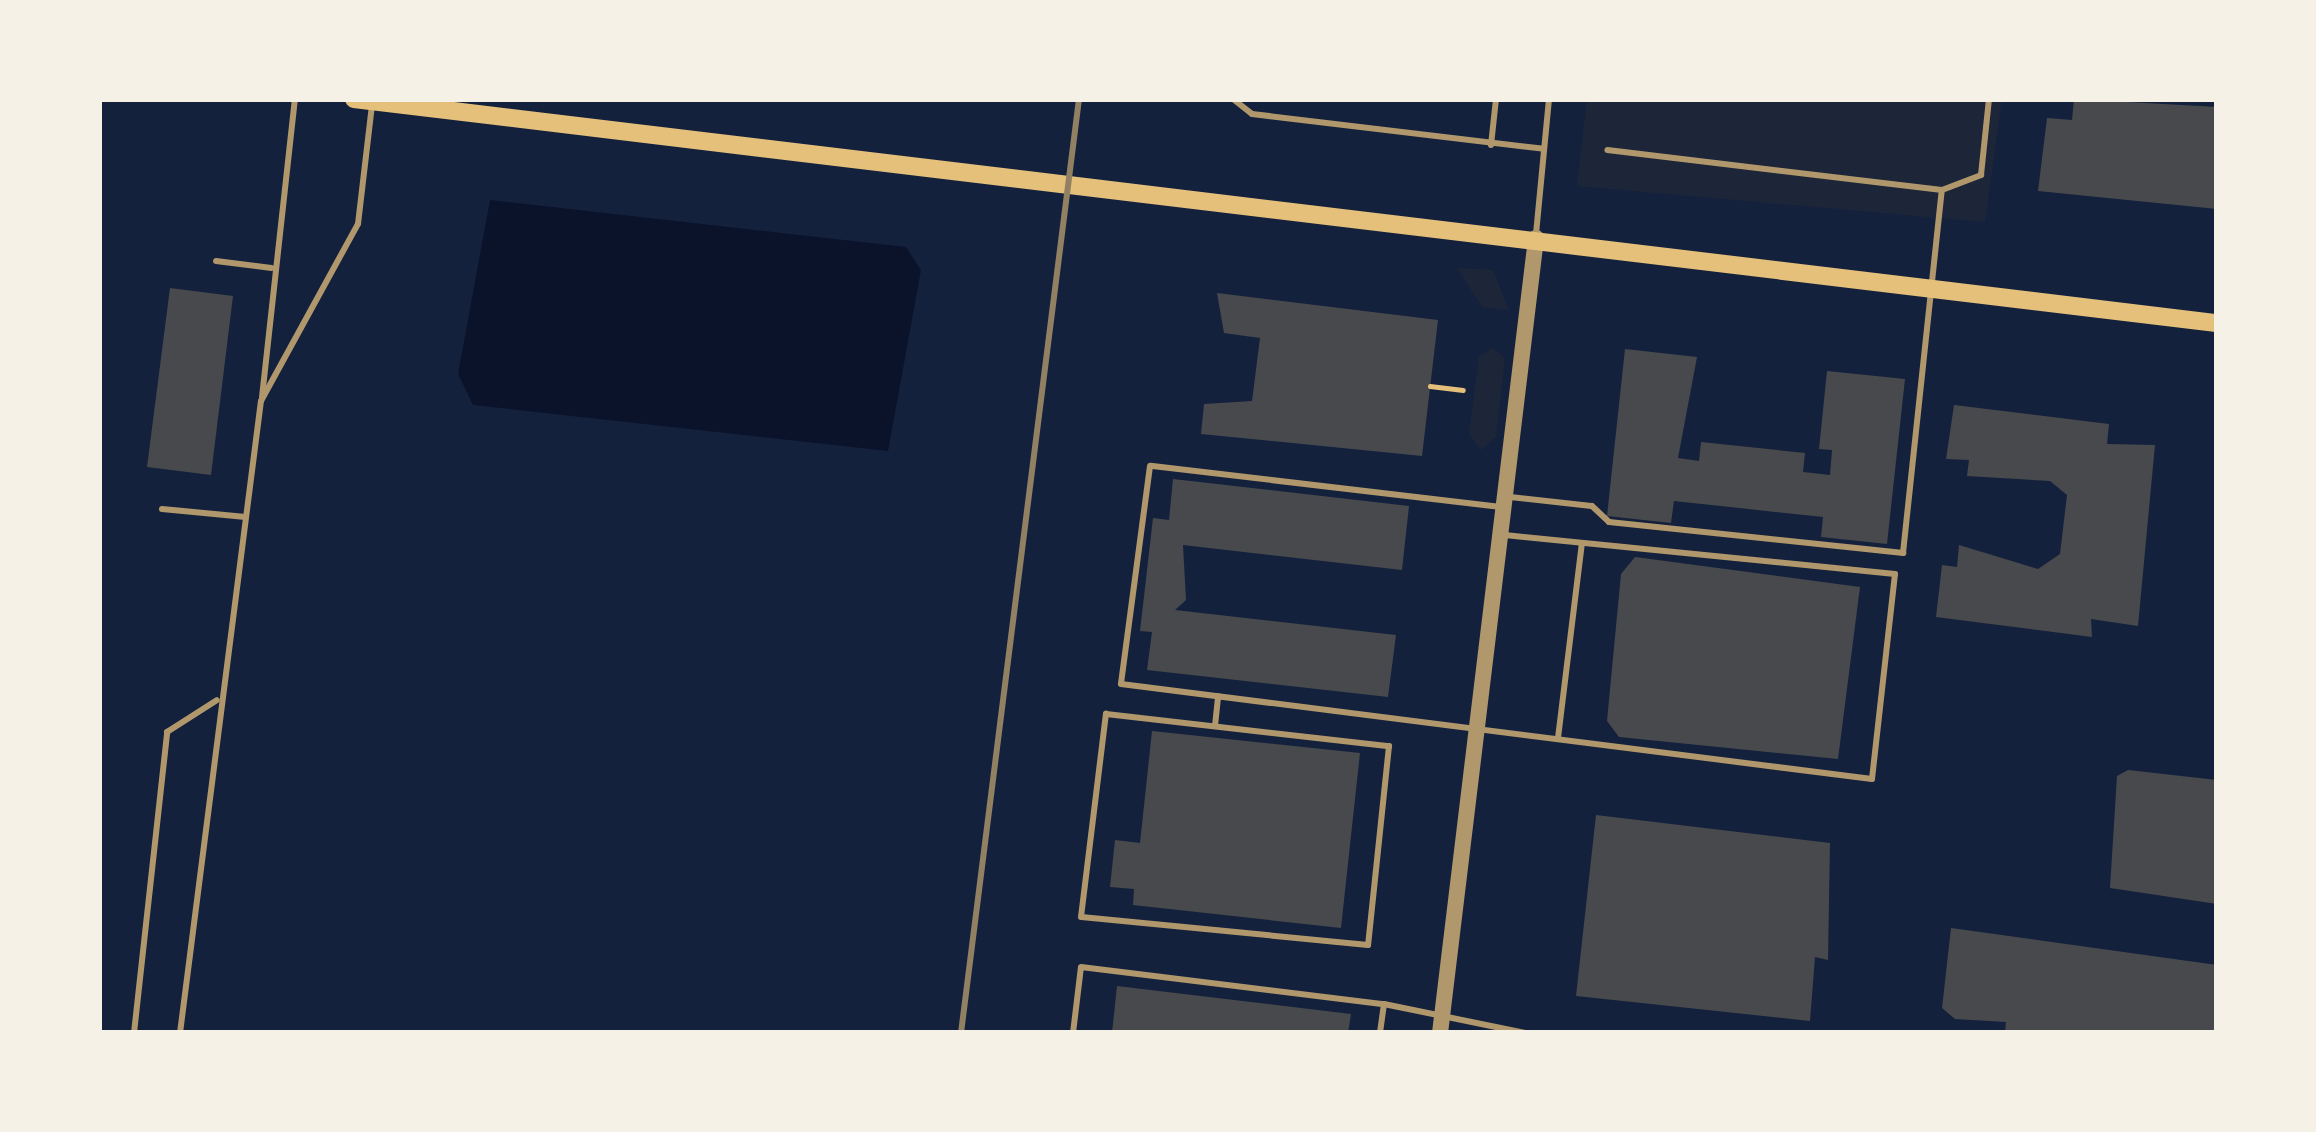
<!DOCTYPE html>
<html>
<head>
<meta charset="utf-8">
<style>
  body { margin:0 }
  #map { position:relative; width:2316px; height:1132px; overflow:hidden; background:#14213d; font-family:"Work Sans",sans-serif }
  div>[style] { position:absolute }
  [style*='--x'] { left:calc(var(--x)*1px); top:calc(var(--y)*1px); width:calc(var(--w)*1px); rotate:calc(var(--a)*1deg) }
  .green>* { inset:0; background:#1d2539 }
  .water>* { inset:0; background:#0b132b }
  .building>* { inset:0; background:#48494c }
  .path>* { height:4.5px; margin:-2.25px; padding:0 2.25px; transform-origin:2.25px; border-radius:2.25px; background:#e5c07b }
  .service>* { height:6px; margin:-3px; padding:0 3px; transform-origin:3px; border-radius:3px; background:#b1986c }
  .tertiary>* { height:16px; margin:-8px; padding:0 8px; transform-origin:8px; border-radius:8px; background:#b1986c }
  .secondary>* { height:18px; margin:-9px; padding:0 9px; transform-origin:9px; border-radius:9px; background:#e5c07b }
  .rail>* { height:6px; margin:-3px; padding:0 3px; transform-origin:3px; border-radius:3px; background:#918062 }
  span { translate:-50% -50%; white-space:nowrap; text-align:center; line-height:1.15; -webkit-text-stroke:10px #f6f1e7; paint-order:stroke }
  .frame { position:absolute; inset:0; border:102px solid #f6f1e7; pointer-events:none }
</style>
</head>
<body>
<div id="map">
  <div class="green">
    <div style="clip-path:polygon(1587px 99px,2002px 99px,1985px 222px,1577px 186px)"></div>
    <div style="clip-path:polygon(1457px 268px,1493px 270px,1509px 310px,1482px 307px)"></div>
    <div style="clip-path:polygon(1492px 348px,1505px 358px,1496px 437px,1481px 450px,1469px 434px,1479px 356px)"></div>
  </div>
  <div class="water">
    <div style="clip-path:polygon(490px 200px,906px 247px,921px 270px,888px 451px,473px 405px,458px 374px)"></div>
  </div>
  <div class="building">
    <div style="clip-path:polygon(2074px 99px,2217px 107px,2217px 209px,2038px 191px,2047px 118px,2072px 120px)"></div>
    <div style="clip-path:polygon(170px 288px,233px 296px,211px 475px,147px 467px)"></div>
    <div style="clip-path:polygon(1217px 293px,1438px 320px,1422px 456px,1201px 434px,1204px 404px,1252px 401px,1260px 338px,1224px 333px)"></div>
    <div style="clip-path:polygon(1625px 349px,1697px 357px,1678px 458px,1699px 461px,1701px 442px,1805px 453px,1803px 472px,1830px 475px,1832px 450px,1819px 449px,1827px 371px,1905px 379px,1887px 544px,1821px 537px,1823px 517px,1674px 501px,1671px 523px,1607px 516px)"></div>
    <div style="clip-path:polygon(1954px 405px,2109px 424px,2107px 444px,2155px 445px,2138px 626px,2091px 619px,2092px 637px,1936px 617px,1942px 565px,1957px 567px,1959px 545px,2038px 569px,2060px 554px,2067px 495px,2050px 481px,1967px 476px,1969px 460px,1946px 459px)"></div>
    <div style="clip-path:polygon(1173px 479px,1409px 506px,1402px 570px,1183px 545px,1186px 600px,1175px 610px,1396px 635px,1388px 697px,1147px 670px,1152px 632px,1140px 631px,1153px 518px,1169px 520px)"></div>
    <div style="clip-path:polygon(1635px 557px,1860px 587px,1838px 759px,1619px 737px,1607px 721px,1621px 574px)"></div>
    <div style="clip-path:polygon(1152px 731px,1360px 753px,1341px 928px,1133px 905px,1134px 889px,1110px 887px,1115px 840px,1140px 843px)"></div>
    <div style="clip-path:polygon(2128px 770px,2217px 780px,2217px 904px,2110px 888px,2117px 776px)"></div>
    <div style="clip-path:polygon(1596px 815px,1830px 843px,1828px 960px,1815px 957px,1810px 1021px,1576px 996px)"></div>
    <div style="clip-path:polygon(1951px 928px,2217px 965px,2217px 1033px,2005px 1033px,2006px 1022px,1955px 1019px,1942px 1008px)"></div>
    <div style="clip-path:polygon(1117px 986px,1351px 1014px,1348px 1033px,1112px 1033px)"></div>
  </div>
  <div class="path">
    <div style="--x:1430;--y:386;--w:33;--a:7"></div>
  </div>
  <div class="service">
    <div style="--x:1233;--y:99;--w:24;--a:38"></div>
    <div style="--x:1252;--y:114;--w:294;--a:6.8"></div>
    <div style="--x:1491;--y:145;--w:46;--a:-83.8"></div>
    <div style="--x:1942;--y:190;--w:42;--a:-21"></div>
    <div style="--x:1981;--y:175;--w:76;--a:-84"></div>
    <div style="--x:1536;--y:234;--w:136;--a:-84.5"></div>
    <div style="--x:216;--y:261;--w:56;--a:7.1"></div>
    <div style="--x:262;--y:397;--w:300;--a:-83.7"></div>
    <div style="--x:1510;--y:497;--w:82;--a:6.3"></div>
    <div style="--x:1592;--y:506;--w:23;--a:43"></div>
    <div style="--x:1609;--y:522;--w:296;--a:6"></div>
    <div style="--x:1903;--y:553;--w:365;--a:-83.9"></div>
    <div style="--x:1942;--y:190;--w:337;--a:-173.2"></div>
    <div style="--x:1501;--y:507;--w:353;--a:-173.3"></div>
    <div style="--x:1150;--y:466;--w:220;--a:97.6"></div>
    <div style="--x:1121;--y:684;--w:757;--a:7.21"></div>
    <div style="--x:1872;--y:779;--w:206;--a:-83.6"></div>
    <div style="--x:1895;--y:574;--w:392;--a:-174.3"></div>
    <div style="--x:162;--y:509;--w:84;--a:5.4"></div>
    <div style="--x:1106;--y:714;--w:285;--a:6.5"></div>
    <div style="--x:1389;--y:746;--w:200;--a:96"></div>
    <div style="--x:1368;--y:945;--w:288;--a:-174.4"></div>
    <div style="--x:1081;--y:917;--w:205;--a:-83"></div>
    <div style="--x:1215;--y:726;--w:30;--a:-84"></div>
    <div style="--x:1558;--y:738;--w:196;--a:-83"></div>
    <div style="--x:1384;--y:1004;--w:144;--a:11.6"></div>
    <div style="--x:134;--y:1033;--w:303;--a:-83.7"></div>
    <div style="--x:167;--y:732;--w:59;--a:-32.6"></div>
    <div style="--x:180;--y:1033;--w:637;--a:-82.7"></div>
    <div style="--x:261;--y:401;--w:202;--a:-61.3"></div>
    <div style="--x:358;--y:224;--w:120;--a:-83.3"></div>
    <div style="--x:1073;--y:1033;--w:66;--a:-83.1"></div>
    <div style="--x:1081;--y:967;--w:305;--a:7"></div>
    <div style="--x:1384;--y:1004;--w:29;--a:98"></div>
  </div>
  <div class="tertiary">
    <div style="--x:1440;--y:1033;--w:801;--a:-83.11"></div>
  </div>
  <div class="secondary">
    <div style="--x:354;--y:99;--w:1876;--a:6.86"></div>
  </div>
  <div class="rail">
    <div style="--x:961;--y:1033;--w:941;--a:-82.8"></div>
  </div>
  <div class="frame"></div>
</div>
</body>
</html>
